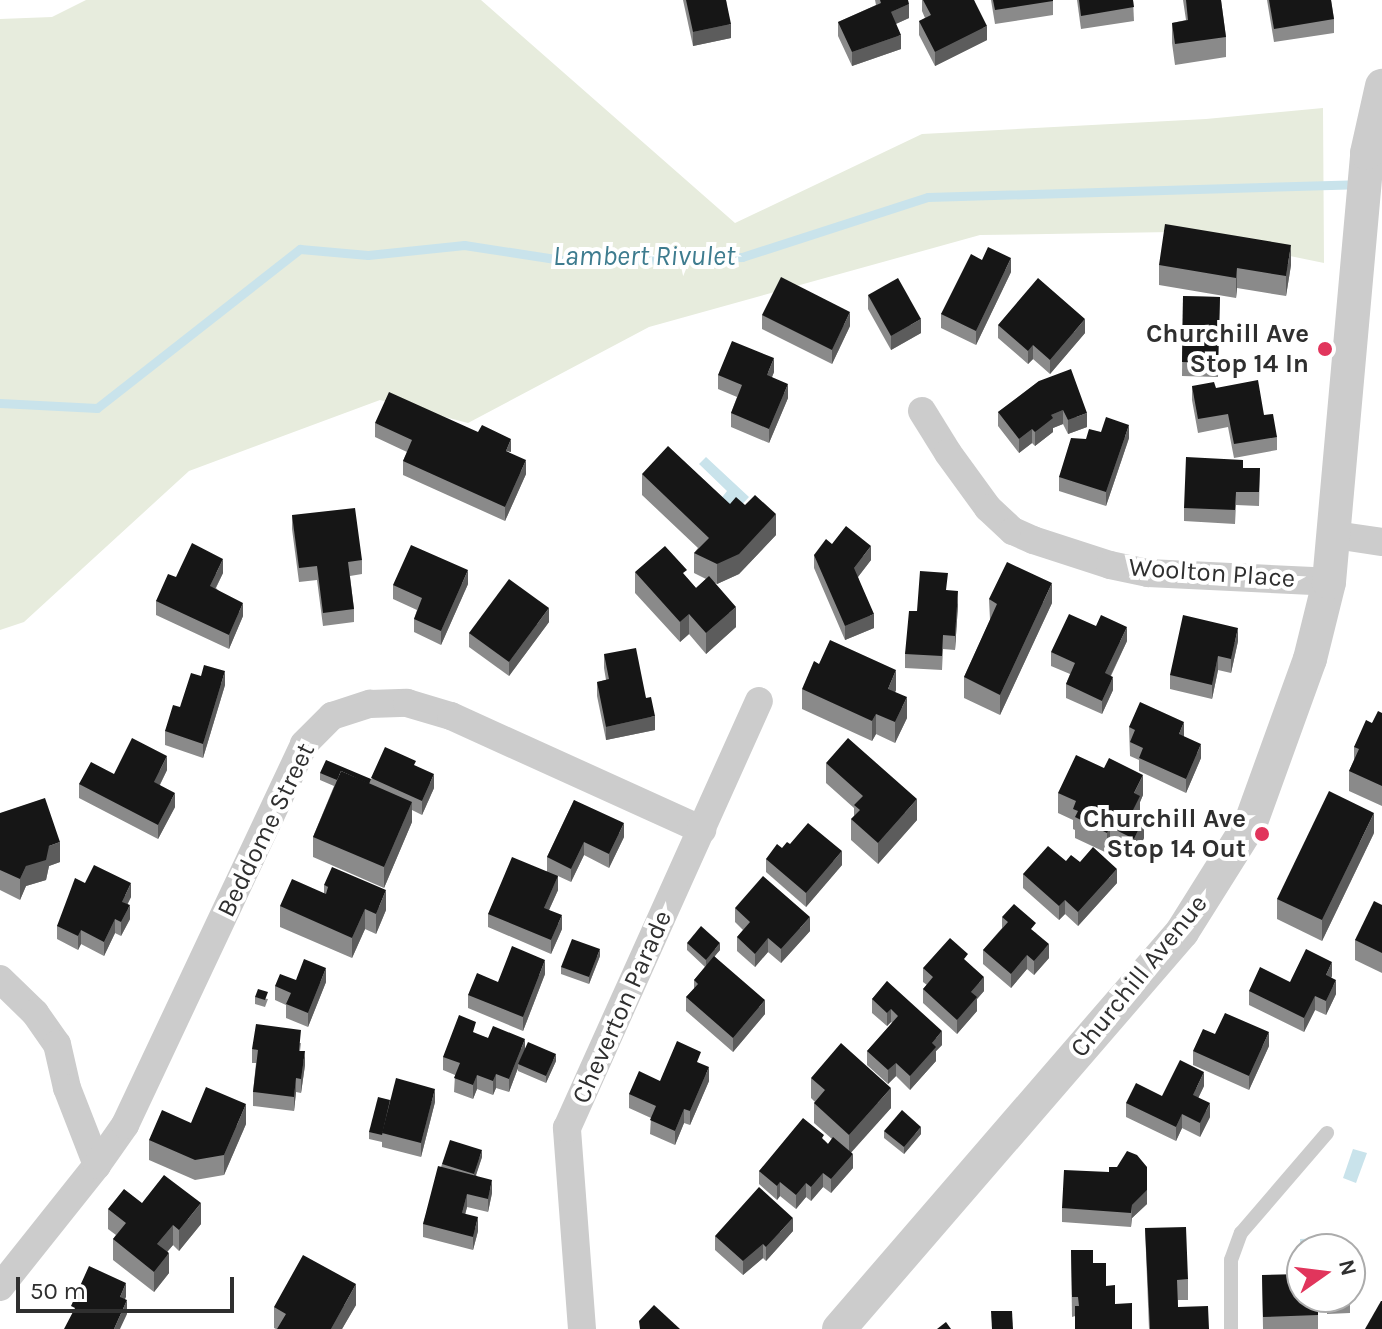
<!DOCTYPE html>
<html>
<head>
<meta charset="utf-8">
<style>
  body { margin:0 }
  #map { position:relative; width:1382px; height:1329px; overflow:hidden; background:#fff; font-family:Karla,sans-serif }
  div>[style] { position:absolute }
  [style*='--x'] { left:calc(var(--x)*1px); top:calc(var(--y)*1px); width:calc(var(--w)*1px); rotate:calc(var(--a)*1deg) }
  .green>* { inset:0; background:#e7ecdd }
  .water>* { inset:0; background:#c9e3eb }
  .stream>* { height:9px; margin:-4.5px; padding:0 4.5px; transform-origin:4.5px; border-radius:4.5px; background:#c9e3eb }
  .service>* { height:14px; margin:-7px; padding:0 7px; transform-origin:7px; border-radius:7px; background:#ccc }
  .minor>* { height:28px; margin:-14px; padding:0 14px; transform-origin:14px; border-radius:14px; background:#ccc }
  .tertiary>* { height:34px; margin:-17px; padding:0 17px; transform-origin:17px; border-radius:17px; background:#ccc }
  .wall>* { inset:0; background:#8a8a8a }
  .shaded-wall>* { inset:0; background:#5c5c5c }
  .building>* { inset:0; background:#161616 }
  .dots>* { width:22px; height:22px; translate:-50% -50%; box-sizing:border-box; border:4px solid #fff; border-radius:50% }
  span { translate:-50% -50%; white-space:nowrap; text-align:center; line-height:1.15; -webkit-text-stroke:8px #fff; paint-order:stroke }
  .poi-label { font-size:26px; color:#2f2f2f; font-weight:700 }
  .right { translate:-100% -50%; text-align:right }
  .street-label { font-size:26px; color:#2f2f2f }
  .water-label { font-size:28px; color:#3e7c8f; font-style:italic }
  .north { position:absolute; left:1286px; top:1233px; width:80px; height:80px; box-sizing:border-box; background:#fff; border:2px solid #acacac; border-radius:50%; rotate:76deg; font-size:22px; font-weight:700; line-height:32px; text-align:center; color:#2f2f2f }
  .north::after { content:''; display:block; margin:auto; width:28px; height:36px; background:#e1355c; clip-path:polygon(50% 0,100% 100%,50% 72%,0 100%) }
  .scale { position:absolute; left:16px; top:1277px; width:218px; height:36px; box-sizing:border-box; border:4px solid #2f2f2f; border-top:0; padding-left:10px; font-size:24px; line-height:28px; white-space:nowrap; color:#2f2f2f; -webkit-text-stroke:6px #fff; paint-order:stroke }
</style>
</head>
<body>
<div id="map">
  <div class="green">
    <div style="clip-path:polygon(86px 0,481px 0,735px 223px,922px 134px,1206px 119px,1323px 108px,1324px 263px,1173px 232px,980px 235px,649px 327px,468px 423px,380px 400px,189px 471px,24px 622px,0 630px,0 19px,52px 17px)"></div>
  </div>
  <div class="water">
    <div style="clip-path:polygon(706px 457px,749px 497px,734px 513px,720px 500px,727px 491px,699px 464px)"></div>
    <div style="clip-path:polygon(1353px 1149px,1367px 1153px,1356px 1183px,1343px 1178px)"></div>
    <div style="clip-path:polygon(1342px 1237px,1347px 1249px,1302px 1249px,1301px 1261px,1300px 1239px)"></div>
  </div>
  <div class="stream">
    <div style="--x:0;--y:403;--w:97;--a:3"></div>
    <div style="--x:97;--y:408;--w:258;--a:-38.1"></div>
    <div style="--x:300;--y:249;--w:68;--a:5"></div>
    <div style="--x:368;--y:255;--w:97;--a:-5.9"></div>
    <div style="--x:464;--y:245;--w:112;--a:8.7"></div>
    <div style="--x:575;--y:262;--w:167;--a:-1.7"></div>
    <div style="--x:742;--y:257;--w:195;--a:-17.9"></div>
    <div style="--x:928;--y:197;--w:429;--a:-1.7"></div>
  </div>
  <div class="service">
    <div style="--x:1231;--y:1329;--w:69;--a:-90"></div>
    <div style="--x:1231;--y:1260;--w:29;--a:-70"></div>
    <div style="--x:1241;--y:1233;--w:132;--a:-49.3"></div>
  </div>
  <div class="minor">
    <div style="--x:922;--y:411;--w:49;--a:58.2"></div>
    <div style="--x:948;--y:453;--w:68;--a:54"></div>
    <div style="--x:988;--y:508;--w:34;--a:43"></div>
    <div style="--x:1013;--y:531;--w:22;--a:24"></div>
    <div style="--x:1033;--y:540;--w:81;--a:18"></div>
    <div style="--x:1110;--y:565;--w:39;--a:12"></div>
    <div style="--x:1148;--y:573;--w:181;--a:2.8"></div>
    <div style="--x:1335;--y:535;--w:48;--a:8.5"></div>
    <div style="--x:0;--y:979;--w:49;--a:44.2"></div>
    <div style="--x:35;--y:1013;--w:38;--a:55"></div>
    <div style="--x:57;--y:1044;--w:45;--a:77.2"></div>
    <div style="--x:67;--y:1088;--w:83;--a:68.7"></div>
    <div style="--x:0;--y:1287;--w:156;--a:-51.5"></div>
    <div style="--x:97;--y:1165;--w:49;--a:-55"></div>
    <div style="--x:125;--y:1125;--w:421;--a:-64.8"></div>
    <div style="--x:304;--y:744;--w:40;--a:-45"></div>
    <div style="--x:332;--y:716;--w:40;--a:-18"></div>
    <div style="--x:370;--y:704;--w:37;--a:-2"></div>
    <div style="--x:407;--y:703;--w:46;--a:16.5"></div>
    <div style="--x:451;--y:716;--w:276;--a:24.4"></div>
    <div style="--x:582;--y:1329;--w:202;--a:-94.3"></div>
    <div style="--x:567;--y:1128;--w:468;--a:-65.8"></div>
  </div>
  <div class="tertiary">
    <div style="--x:839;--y:1329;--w:525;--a:-49.17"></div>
    <div style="--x:1182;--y:932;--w:130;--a:-57.9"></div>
    <div style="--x:1251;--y:822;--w:173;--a:-70.1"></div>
    <div style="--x:1310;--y:659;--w:79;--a:-76.1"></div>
    <div style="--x:1329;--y:582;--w:431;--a:-84.9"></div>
    <div style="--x:1367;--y:153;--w:69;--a:-77.4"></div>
  </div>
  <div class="wall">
    <div style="clip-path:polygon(683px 0,726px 0,731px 38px,693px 46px)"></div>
    <div style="clip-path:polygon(875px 0,908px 0,909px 18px,896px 24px,901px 49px,852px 66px,838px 36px,838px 22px,876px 5px)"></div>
    <div style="clip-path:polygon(922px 0,974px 0,987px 40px,935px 66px,919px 35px,919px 21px,925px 18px,922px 11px)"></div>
    <div style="clip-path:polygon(991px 0,1053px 0,1053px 15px,995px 24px)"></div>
    <div style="clip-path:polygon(1077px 0,1133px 0,1134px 21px,1081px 29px)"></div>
    <div style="clip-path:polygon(1183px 0,1221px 0,1226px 37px,1226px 57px,1175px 65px,1172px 43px,1172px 23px,1186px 20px)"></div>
    <div style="clip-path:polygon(1267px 0,1331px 0,1334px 19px,1334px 33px,1274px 42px)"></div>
    <div style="clip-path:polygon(982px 260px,1011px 272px,976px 345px,941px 328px,941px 314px)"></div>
    <div style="clip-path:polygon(1159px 265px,1291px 265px,1286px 296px,1237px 288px,1236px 298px,1159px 285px)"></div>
    <div style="clip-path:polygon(868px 295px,921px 333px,891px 350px,868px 309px)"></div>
    <div style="clip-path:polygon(1183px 296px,1220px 297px,1218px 377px,1182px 376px)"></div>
    <div style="clip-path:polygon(762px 315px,850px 326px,832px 364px,762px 329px)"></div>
    <div style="clip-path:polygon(998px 325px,1085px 333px,1050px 374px,1033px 359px,1028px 364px,998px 338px)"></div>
    <div style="clip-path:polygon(774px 372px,772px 377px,788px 398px,769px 443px,731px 427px,731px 413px,737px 397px,718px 389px,718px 375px)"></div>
    <div style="clip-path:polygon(1039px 381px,1087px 427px,1068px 434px,1063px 424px,1053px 428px,1053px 432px,1035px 446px,1032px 443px,1019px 453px,998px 426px,998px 412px)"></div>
    <div style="clip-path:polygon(1192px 386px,1216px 388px,1264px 415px,1277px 437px,1277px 450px,1234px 458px,1228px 427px,1198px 433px,1192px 400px)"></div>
    <div style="clip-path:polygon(375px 423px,526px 474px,505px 521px,403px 475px,403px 461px,407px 452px,375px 437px)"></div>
    <div style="clip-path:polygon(1101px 432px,1129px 438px,1106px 506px,1059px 491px,1059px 477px,1086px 439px)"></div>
    <div style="clip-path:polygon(1243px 468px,1260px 468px,1259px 506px,1236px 505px,1235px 524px,1184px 521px,1184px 508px)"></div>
    <div style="clip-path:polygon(642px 474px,730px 504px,776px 535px,739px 574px,717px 584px,715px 583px,736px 627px,706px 654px,689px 634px,680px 642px,635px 593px,635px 572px,687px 578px,696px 588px,706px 579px,694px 573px,694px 553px,698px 548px,642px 495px)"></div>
    <div style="clip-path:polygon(292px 515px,362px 560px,362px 574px,350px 576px,354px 609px,354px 622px,323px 626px,317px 580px,299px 582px,292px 529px)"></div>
    <div style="clip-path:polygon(832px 544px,871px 560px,858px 577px,874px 628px,845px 640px,814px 568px,814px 555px)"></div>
    <div style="clip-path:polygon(223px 573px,216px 588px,243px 616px,229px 649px,156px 615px,156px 601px,176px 577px)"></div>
    <div style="clip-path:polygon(468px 584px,441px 645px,414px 632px,414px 619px,417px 610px,393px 599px,393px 585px)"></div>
    <div style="clip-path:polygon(947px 590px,958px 605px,955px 650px,943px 649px,942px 670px,905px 668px,905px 654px,917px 611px)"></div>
    <div style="clip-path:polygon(989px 599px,1052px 603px,1000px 715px,964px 698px,964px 677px,990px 620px)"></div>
    <div style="clip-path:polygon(549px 622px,509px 676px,469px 647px,469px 633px)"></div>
    <div style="clip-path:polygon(1127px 641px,1111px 676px,1113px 690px,1102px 714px,1066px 698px,1066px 684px,1070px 674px,1051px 666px,1051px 652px)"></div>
    <div style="clip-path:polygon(1238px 641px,1231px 673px,1218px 670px,1212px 699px,1170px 689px,1170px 675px)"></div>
    <div style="clip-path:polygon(604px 654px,646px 698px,655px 730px,606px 740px,597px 696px,597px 682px,606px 680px,604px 668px)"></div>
    <div style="clip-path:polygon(201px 676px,225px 685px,203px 758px,165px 745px,165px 731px)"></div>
    <div style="clip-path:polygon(802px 689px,896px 690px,895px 692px,907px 718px,895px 743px,876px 734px,872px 741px,802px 709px)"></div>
    <div style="clip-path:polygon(1382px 713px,1382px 806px,1349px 791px,1349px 771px,1354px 760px,1354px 747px,1372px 723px)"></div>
    <div style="clip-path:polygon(1129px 727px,1184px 737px,1201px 758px,1186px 793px,1139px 771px,1139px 760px,1130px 756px)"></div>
    <div style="clip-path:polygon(826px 763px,917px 820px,878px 864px,851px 840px,851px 819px,854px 816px,854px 808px,826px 783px)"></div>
    <div style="clip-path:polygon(416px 766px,434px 788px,422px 815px,412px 810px,412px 822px,384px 888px,313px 857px,313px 837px,334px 786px,320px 780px,320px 773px,371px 779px)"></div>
    <div style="clip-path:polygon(167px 770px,160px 785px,175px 807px,158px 839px,79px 798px,79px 784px,114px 774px)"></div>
    <div style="clip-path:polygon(1058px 793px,1143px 795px,1140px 802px,1140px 815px,1144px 838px,1134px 859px,1110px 848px,1107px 853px,1075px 838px,1075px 830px,1073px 829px,1073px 820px,1058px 813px)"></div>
    <div style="clip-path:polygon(574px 800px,624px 837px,609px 868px,584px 855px,571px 882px,558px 876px,558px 890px,549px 910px,562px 929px,551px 954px,488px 927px,488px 914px,547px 871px,547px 857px)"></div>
    <div style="clip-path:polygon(0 813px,60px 862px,49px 866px,46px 880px,26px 886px,20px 900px,0 890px)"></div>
    <div style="clip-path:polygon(1374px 833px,1322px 941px,1277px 919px,1277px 899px)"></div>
    <div style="clip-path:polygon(790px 844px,842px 865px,806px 907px,766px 872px,766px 859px)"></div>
    <div style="clip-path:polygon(1066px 861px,1080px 862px,1117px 883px,1078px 926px,1065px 914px,1059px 920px,1023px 888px,1023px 874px)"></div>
    <div style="clip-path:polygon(85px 883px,131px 897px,127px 904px,130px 919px,121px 936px,115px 933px,104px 956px,81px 944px,78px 950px,57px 939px,57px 926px)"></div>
    <div style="clip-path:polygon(324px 885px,386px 910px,376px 934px,365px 929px,352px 958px,280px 927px,280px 906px,324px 893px)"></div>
    <div style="clip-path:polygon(1382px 905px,1382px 973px,1355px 960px,1355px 940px)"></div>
    <div style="clip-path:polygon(735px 908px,810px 931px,781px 963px,768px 952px,755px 967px,737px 951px,737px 937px,743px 930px,735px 922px)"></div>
    <div style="clip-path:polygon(1002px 917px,1036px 933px,1049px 958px,1034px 975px,1027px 969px,1011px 988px,983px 964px,983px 950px,1002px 928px)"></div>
    <div style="clip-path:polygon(687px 943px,720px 950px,714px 956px,765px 1014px,733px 1052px,686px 1011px,686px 997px,694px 989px,694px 980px,705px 967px,687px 950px)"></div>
    <div style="clip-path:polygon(600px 956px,589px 984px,561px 974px,561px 967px)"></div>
    <div style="clip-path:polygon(968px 963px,984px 991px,977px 999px,977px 1011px,957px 1034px,923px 1003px,923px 989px,927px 985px,923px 982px,923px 968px)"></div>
    <div style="clip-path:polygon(545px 974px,523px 1031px,468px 1008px,468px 995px,498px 982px)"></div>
    <div style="clip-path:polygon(1332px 976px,1331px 978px,1336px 994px,1326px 1015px,1315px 1010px,1304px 1032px,1249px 1005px,1249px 991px,1290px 982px)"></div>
    <div style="clip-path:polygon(296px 980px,326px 982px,308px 1027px,286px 1018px,286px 1005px,275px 1000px,275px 986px)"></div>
    <div style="clip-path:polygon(887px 981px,942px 1045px,936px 1051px,936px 1061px,910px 1090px,896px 1076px,888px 1084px,867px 1065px,867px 1051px,892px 1023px,891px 1022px,887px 1026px,872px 1013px,872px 999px)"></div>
    <div style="clip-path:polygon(255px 997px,268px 999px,265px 1007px,255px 1004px)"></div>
    <div style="clip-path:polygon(476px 1034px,556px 1061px,546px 1083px,518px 1071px,518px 1068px,509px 1092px,496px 1088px,493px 1095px,477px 1089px,473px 1099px,454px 1092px,455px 1075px,443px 1070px,443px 1057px)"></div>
    <div style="clip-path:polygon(301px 1043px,300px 1051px,305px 1065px,301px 1093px,296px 1092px,294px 1111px,253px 1106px,253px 1092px,256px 1063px,252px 1063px,252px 1049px)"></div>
    <div style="clip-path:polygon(1269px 1046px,1249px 1090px,1193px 1065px,1193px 1051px)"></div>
    <div style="clip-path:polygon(701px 1064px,709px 1081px,690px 1125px,684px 1123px,675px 1145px,650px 1134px,651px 1118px,629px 1108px,629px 1094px)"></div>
    <div style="clip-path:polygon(811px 1078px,891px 1108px,851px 1152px,853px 1168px,831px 1193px,823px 1187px,811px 1201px,806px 1197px,796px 1209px,780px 1196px,777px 1200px,759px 1184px,759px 1171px,824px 1140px,828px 1144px,832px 1139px,814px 1123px,814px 1103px,815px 1102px,811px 1098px)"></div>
    <div style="clip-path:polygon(1204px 1086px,1198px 1098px,1210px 1117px,1200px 1137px,1182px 1128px,1176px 1141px,1126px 1117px,1126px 1103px,1162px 1096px)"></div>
    <div style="clip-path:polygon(390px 1100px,435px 1102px,421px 1157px,382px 1147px,382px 1142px,369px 1139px,369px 1132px)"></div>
    <div style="clip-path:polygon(246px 1124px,224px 1175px,195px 1180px,149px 1160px,149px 1140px)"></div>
    <div style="clip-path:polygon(884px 1131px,921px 1134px,904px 1154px,884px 1138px)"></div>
    <div style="clip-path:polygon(482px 1157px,476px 1175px,492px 1193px,488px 1212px,467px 1207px,465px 1214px,478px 1231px,473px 1250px,423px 1237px,423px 1224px,442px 1164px)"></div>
    <div style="clip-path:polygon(1147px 1167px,1147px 1204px,1132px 1218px,1131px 1227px,1062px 1222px,1062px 1208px,1109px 1172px)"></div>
    <div style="clip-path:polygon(142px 1203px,201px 1224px,179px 1251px,173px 1245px,167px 1252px,169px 1273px,154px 1292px,113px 1260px,113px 1239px,116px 1235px,108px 1229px,108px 1209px)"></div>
    <div style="clip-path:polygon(1145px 1228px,1188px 1279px,1188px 1300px,1178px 1300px,1178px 1307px,1209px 1329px,1149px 1329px)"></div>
    <div style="clip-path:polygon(793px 1231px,766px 1261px,763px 1258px,743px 1275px,715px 1250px,715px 1236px)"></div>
    <div style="clip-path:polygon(1071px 1250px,1093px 1263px,1115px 1304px,1072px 1317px)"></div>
    <div style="clip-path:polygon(1262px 1275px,1302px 1297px,1350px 1297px,1350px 1288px,1350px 1313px,1327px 1314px,1327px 1309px,1318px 1310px,1318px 1329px,1263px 1329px)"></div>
    <div style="clip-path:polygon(356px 1305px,342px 1329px,276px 1329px,274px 1328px,274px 1307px)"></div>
  </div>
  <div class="shaded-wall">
    <div style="clip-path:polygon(909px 4px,909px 18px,891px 26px,891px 12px)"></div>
    <div style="clip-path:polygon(731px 24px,731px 38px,693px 46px,693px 32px)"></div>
    <div style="clip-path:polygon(987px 26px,987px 40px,935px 66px,935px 52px)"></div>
    <div style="clip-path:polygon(901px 35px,901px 49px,852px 66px,852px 52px)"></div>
    <div style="clip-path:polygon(1291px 245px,1291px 265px,1286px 296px,1286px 276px)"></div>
    <div style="clip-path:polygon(1011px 258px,1011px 272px,976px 345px,976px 331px)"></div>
    <div style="clip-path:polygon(1237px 268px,1237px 288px,1236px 298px,1236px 278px)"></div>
    <div style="clip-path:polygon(850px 312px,850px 326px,832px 364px,832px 350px)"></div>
    <div style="clip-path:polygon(921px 319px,921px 333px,891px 350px,891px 336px)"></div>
    <div style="clip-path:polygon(1085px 319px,1085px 333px,1050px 374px,1050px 360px)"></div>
    <div style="clip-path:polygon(1033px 345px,1033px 359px,1028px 364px,1028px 351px)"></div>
    <div style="clip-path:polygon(774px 358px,774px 372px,767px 389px,767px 375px)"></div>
    <div style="clip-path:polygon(788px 384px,788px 398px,769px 443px,769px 429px)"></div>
    <div style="clip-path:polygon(1063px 410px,1063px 424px,1053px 428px,1053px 432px,1035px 446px,1035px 432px,1051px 415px)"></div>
    <div style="clip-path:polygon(1087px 413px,1087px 427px,1068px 434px,1068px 420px)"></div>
    <div style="clip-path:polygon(1129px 425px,1129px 438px,1106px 506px,1106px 492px)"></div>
    <div style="clip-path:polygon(1032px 429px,1032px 443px,1019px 453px,1019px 439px)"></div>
    <div style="clip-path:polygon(511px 439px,511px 452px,506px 451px)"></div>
    <div style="clip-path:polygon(526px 460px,526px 474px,505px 521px,505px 507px)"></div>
    <div style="clip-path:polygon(776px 514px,776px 535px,739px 574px,717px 584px,717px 564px)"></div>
    <div style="clip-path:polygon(871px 546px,871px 560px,854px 582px,854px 568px)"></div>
    <div style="clip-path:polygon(223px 559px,223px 573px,210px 599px,210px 586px)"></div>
    <div style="clip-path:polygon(468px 570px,468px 584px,441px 645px,441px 631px)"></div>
    <div style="clip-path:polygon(1052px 583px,1052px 603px,1000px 715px,1000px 695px)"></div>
    <div style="clip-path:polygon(958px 591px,958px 605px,955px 650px,955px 636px)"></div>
    <div style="clip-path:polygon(243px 603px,243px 616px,229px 649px,229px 635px)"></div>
    <div style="clip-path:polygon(736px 607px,736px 627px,706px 654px,706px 633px)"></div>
    <div style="clip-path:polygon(549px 608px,549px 622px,509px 676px,509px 662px)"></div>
    <div style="clip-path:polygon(689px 614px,689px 634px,680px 642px,680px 622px)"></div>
    <div style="clip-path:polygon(874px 614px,874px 628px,845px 640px,845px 626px)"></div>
    <div style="clip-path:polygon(1127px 627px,1127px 641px,1105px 687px,1105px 673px)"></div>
    <div style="clip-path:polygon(1238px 628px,1238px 641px,1231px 673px,1231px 659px)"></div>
    <div style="clip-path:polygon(1218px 656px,1218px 670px,1212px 699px,1212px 685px)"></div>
    <div style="clip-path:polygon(896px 670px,896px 690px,888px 709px,888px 689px)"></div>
    <div style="clip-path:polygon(225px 671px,225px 685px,203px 758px,203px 744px)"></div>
    <div style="clip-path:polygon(1113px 677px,1113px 690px,1102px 714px,1102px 701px)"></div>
    <div style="clip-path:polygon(907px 697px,907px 718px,895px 743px,895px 722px)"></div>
    <div style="clip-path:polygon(876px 714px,876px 734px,872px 741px,872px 721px)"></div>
    <div style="clip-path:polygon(655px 716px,655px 730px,606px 740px,606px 727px)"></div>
    <div style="clip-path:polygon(1184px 722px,1184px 736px,1179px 748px,1179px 734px)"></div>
    <div style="clip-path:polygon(1201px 744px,1201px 758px,1186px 793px,1186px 779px)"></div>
    <div style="clip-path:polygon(167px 756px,167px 770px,154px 796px,154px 782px)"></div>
    <div style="clip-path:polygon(434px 774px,434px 788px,422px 815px,422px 801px)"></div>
    <div style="clip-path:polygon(1143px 775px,1143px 795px,1140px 802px,1140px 816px,1132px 812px,1134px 793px)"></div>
    <div style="clip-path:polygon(175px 793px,175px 807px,158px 839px,158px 825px)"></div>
    <div style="clip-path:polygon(917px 799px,917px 820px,878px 864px,878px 843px)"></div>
    <div style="clip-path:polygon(412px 802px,412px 822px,384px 888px,384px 867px)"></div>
    <div style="clip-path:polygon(1374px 813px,1374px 833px,1322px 941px,1322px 920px)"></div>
    <div style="clip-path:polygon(1144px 818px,1144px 838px,1134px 859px,1134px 839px)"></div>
    <div style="clip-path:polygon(624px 823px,624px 837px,609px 868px,609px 854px)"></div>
    <div style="clip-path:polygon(1110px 827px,1110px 848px,1107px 853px,1107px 833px)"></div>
    <div style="clip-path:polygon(60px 842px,60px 862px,49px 866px,46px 880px,26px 886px,20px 900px,20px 879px,26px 866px,49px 846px)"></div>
    <div style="clip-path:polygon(584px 842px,584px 855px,571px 882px,571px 869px)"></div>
    <div style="clip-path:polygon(842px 851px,842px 865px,806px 907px,806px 893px)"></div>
    <div style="clip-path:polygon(1117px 869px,1117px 883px,1078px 926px,1078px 912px)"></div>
    <div style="clip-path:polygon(558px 876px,558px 890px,544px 921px,544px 908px)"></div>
    <div style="clip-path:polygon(131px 883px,131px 897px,122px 916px,122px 902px)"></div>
    <div style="clip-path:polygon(386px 890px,386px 910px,376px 934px,376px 914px)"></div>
    <div style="clip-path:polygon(1065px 900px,1065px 914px,1059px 920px,1059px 906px)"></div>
    <div style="clip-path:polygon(130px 905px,130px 919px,121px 936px,121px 922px)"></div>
    <div style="clip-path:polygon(365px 909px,365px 929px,352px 958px,352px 938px)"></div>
    <div style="clip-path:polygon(562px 915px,562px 929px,551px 954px,551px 940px)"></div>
    <div style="clip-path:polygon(810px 917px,810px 931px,781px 963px,781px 949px)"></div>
    <div style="clip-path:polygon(115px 919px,115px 933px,104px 956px,104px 942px)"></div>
    <div style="clip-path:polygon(81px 930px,81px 944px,78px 950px,78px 936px)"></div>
    <div style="clip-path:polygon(768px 938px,768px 952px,755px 967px,755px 954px)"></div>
    <div style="clip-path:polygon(720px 943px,720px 950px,706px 967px,706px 960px)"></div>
    <div style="clip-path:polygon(1049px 944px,1049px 958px,1034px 975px,1034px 961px)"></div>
    <div style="clip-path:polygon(600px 949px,600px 956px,589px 984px,589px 977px)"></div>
    <div style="clip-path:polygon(1027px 955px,1027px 969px,1011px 988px,1011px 974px)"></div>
    <div style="clip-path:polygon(545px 960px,545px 974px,523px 1031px,523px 1017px)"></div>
    <div style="clip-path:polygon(1332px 962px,1332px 976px,1326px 989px,1326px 975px)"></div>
    <div style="clip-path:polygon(326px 968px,326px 982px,308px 1027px,308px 1013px)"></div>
    <div style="clip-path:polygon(984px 977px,984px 991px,977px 999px,977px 1011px,957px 1034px,957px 1020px,971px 992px)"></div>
    <div style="clip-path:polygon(1336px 980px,1336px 994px,1326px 1015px,1326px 1001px)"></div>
    <div style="clip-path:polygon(1315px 996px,1315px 1010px,1304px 1032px,1304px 1018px)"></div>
    <div style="clip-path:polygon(765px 1000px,765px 1014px,733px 1052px,733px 1038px)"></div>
    <div style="clip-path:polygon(891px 1009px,891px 1022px,887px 1026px,887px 1013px)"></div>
    <div style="clip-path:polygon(942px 1031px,942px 1045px,936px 1051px,936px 1061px,910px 1090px,910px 1076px,932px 1043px)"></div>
    <div style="clip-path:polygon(1269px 1032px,1269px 1046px,1249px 1090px,1249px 1076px)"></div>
    <div style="clip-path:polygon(525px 1039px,525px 1052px,518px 1064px,518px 1068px,509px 1092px,509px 1079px)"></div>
    <div style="clip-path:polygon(305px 1051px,305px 1065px,301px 1093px,301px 1079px)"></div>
    <div style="clip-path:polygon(556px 1054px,556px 1061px,546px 1083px,546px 1076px)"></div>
    <div style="clip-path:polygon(896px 1063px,896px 1076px,888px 1084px,888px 1070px)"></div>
    <div style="clip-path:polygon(709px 1067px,709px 1081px,690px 1125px,690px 1111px)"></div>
    <div style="clip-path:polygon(1204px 1072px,1204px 1086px,1193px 1109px,1193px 1095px)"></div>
    <div style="clip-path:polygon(496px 1074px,496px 1088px,493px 1095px,493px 1081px)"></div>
    <div style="clip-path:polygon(477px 1075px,477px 1089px,473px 1099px,473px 1085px)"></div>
    <div style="clip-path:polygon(296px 1078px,296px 1092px,294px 1111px,294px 1097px)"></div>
    <div style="clip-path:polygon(891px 1088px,891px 1108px,849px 1155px,849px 1135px)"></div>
    <div style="clip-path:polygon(435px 1089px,435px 1102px,421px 1157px,421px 1143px)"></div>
    <div style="clip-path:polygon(1210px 1103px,1210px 1117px,1200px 1137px,1200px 1123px)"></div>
    <div style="clip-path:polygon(246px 1104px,246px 1124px,224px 1175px,224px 1155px)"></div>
    <div style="clip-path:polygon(684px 1109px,684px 1123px,675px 1145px,675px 1131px)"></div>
    <div style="clip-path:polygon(1182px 1114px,1182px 1128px,1176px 1141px,1176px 1127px)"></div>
    <div style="clip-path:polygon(921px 1127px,921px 1134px,904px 1154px,904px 1147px)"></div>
    <div style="clip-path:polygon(482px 1150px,482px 1157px,474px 1181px,474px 1174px)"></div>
    <div style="clip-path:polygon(853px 1154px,853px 1168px,831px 1193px,831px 1179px)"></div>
    <div style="clip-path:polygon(823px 1173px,823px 1187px,811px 1201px,811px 1187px)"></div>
    <div style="clip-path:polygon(492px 1180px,492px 1193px,488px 1212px,488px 1199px)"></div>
    <div style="clip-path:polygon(780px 1182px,780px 1196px,777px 1200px,777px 1186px)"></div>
    <div style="clip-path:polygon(806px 1183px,806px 1197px,796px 1209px,796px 1195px)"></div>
    <div style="clip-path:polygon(1147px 1190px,1147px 1204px,1132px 1218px,1131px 1227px,1132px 1205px)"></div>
    <div style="clip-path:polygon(467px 1194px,467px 1207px,462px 1227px,462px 1213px)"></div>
    <div style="clip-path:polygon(201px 1203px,201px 1224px,179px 1251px,179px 1230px)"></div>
    <div style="clip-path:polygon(478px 1217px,478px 1231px,473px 1250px,473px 1237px)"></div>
    <div style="clip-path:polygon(793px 1218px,793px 1231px,766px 1261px,766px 1247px)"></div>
    <div style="clip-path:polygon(173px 1225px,173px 1245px,157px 1264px,157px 1244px)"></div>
    <div style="clip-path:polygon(763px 1244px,763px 1258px,743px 1275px,743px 1261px)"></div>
    <div style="clip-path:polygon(169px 1253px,169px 1273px,154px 1292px,154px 1272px)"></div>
    <div style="clip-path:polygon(126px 1283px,126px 1297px,120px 1311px,120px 1297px)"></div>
    <div style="clip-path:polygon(356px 1284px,356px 1305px,342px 1329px,331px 1329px)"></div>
    <div style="clip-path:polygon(127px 1300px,127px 1314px,120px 1329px,114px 1329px)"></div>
  </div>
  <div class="building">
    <div style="clip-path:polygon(686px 0,726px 0,731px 24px,693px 32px)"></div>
    <div style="clip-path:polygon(880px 0,908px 0,909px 4px,891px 12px,901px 35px,852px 52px,838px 22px,881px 3px)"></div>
    <div style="clip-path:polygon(923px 0,974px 0,987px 26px,935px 52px,919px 21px,931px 15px)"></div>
    <div style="clip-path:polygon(993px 0,1053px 0,1053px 1px,995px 10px)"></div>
    <div style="clip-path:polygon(1079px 0,1133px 0,1134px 7px,1081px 16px)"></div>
    <div style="clip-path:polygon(1186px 0,1221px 0,1226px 37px,1175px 44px,1172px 23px,1188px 20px)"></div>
    <div style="clip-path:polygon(1269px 0,1331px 0,1334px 19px,1274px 29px)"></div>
    <div style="clip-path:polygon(1165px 224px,1291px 245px,1286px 276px,1237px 268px,1236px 278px,1159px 265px)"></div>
    <div style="clip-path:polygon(988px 247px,1011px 258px,976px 331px,941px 314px,971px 254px,982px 260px)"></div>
    <div style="clip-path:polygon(781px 277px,850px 312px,832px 350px,762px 315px)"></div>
    <div style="clip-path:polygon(898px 278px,921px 319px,891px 336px,868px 295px)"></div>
    <div style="clip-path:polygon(1038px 278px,1085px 319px,1050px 360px,1033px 345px,1028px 351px,998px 325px)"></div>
    <div style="clip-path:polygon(1183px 296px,1220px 297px,1218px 363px,1182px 362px)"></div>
    <div style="clip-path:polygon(732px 341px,774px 358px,767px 375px,788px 384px,769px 429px,731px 413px,742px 385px,718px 375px)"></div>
    <div style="clip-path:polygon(1071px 369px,1087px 413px,1068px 420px,1063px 410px,1051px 415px,1053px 418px,1035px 432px,1032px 429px,1019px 439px,998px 412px,1039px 381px)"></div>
    <div style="clip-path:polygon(1258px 380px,1264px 415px,1273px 414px,1277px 437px,1234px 444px,1228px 414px,1198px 419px,1192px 386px,1214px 382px,1216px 388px)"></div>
    <div style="clip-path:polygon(389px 392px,478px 432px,482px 425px,511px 439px,506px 451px,526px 460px,505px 507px,403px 461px,412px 440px,375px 423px)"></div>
    <div style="clip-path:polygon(1106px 417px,1129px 425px,1106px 492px,1059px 477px,1071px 438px,1086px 439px,1089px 429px,1101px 432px)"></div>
    <div style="clip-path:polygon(668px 446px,730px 504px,736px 497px,745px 505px,755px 495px,776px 514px,739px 554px,717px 564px,694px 553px,709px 538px,642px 474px)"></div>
    <div style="clip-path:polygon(1186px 457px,1243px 460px,1243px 468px,1260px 468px,1259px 492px,1236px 492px,1235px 510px,1184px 508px)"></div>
    <div style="clip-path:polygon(355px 508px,362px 560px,348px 562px,354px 609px,323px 613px,317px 566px,299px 568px,292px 515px)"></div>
    <div style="clip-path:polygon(846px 526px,871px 546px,854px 568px,874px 614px,845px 626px,814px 555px,826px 539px,832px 544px)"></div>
    <div style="clip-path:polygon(192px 543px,223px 559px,210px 586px,243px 603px,229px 635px,156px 601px,168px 574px,176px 577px)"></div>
    <div style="clip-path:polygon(411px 545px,468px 570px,441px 631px,414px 619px,422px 598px,393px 585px)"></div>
    <div style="clip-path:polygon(665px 546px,687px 570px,683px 573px,696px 588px,709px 576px,736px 607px,706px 633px,689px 614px,680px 622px,635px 572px)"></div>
    <div style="clip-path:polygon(1007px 562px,1052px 583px,1000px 695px,964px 677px,997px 604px,989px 599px)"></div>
    <div style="clip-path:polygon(920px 571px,948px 573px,946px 590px,958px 591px,955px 636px,943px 635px,942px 656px,905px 654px,909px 611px,917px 611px)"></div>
    <div style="clip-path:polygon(509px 579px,549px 608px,509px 662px,469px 633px)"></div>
    <div style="clip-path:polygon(1069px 614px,1096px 626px,1101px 615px,1127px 627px,1105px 673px,1113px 677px,1102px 701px,1066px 684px,1075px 663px,1051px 652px)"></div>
    <div style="clip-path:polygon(1183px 615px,1238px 628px,1231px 659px,1218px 656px,1212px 685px,1170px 675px)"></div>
    <div style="clip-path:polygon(830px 640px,896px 670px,888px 689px,907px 697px,895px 722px,876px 714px,872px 721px,802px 689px,814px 661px,819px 664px)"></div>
    <div style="clip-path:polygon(636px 648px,646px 698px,651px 697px,655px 716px,606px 727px,597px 682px,609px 679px,604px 654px)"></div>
    <div style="clip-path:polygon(204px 665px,225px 671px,203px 744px,165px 731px,173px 705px,180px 707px,191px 673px,201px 676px)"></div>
    <div style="clip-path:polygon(1140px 702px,1184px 722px,1179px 734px,1201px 744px,1186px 779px,1139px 758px,1143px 748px,1130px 742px,1135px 730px,1129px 727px)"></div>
    <div style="clip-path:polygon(1378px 711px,1382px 713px,1382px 786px,1349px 771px,1359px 749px,1354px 747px,1366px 720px,1372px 723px)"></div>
    <div style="clip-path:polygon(132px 738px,167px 756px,154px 782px,175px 793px,158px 825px,79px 784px,91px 762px,114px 774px)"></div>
    <div style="clip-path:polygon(848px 738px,917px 799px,878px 843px,851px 819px,860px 810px,854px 805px,863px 796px,826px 763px)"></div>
    <div style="clip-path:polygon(385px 747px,416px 761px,414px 765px,434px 774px,422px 801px,371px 778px)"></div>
    <div style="clip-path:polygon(1076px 755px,1104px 768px,1109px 758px,1143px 775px,1134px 793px,1140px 796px,1132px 812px,1144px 818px,1134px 839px,1110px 827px,1107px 833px,1075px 817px,1078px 811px,1073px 809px,1076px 801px,1058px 793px)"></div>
    <div style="clip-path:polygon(326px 760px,371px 779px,369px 784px,341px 771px,337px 780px,320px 773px)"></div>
    <div style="clip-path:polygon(341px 771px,412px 802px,384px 867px,313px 837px)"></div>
    <div style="clip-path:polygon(1329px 791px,1374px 813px,1322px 920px,1277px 899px)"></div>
    <div style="clip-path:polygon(45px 798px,60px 842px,49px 846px,46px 860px,26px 866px,20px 879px,0 870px,0 813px)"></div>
    <div style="clip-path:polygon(574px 800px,624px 823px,609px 854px,584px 842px,571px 869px,547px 857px)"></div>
    <div style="clip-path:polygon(808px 823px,842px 851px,806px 893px,766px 859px,777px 844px,782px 848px,787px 842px,790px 844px)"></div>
    <div style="clip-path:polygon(1048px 846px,1066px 861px,1071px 855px,1080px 862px,1093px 847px,1117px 869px,1078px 912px,1065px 900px,1059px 906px,1023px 874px)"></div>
    <div style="clip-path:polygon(512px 857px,558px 876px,544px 908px,562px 915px,551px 940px,488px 914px)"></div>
    <div style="clip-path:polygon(94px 865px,131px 883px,122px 902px,130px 905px,121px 922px,115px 919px,104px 942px,81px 930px,78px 936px,57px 926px,75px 878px,85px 883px)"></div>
    <div style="clip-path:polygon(332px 867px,386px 890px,376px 914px,365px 909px,352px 938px,280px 906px,292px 879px,326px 894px,328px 887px,324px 885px)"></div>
    <div style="clip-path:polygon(763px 876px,810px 917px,781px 949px,768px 938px,755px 954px,737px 937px,750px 922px,735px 908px)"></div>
    <div style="clip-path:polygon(1374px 901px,1382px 905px,1382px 953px,1355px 940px)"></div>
    <div style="clip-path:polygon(1014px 904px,1036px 923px,1031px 929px,1049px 944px,1034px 961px,1027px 955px,1011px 974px,983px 950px,1008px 922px,1002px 917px)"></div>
    <div style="clip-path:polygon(701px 926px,720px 943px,706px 960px,687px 943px)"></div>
    <div style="clip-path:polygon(950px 938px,968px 954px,964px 959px,984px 977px,971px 992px,977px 997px,957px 1020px,923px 989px,933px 977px,923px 968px)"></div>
    <div style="clip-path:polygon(572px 939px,600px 949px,589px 977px,561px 967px)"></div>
    <div style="clip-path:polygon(512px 946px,545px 960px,523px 1017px,468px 995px,477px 973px,498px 982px)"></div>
    <div style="clip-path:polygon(1306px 949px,1332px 962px,1326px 975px,1336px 980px,1326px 1001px,1315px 996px,1304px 1018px,1249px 991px,1260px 967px,1290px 982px)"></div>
    <div style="clip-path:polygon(714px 956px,765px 1000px,733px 1038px,686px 997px,698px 984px,694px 980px)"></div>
    <div style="clip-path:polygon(304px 959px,326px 968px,308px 1013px,286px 1004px,291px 993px,275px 986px,280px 974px,296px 980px)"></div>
    <div style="clip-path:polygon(887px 981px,942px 1031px,932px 1043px,936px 1047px,910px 1076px,896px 1063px,888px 1070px,867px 1051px,898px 1016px,891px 1009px,887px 1013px,872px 999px)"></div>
    <div style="clip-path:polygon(258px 989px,268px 992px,265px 1000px,255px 997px)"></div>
    <div style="clip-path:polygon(1225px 1013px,1269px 1032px,1249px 1076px,1193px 1051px,1203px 1029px,1215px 1034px)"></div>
    <div style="clip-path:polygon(459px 1015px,476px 1022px,473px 1032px,488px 1038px,493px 1026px,525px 1039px,509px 1079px,496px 1074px,493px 1081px,477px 1075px,473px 1085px,454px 1078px,460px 1063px,443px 1057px)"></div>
    <div style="clip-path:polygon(256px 1024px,301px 1030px,299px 1051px,305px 1051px,301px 1079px,296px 1078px,294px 1097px,253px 1092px,258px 1050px,252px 1049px)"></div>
    <div style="clip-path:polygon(677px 1041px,701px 1052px,697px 1062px,709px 1067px,690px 1111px,684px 1109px,675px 1131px,650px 1120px,656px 1106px,629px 1094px,639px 1071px,660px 1081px)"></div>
    <div style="clip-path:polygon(528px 1042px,556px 1054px,546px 1076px,518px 1064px)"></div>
    <div style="clip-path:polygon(841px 1043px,891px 1088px,849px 1135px,814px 1103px,825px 1090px,811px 1078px)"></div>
    <div style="clip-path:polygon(1180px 1060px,1204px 1072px,1193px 1095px,1210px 1103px,1200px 1123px,1182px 1114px,1176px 1127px,1126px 1103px,1136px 1083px,1162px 1096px)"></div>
    <div style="clip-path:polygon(396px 1078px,435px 1089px,421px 1143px,382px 1133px)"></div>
    <div style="clip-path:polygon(206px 1087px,246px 1104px,224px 1155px,195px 1160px,149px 1140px,162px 1110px,191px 1123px)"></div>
    <div style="clip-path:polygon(378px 1097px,390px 1100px,382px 1135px,369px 1132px)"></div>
    <div style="clip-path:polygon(902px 1110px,921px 1127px,904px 1147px,884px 1131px)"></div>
    <div style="clip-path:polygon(803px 1118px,824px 1135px,822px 1138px,828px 1144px,833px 1137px,853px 1154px,831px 1179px,823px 1173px,811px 1187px,806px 1183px,796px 1195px,780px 1182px,777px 1186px,759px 1171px)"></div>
    <div style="clip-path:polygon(450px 1140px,482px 1150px,474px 1174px,442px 1164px)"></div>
    <div style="clip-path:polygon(1127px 1151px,1137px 1155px,1147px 1167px,1147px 1190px,1132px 1205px,1131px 1213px,1062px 1208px,1064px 1170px,1109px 1172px,1109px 1167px,1117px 1167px)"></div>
    <div style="clip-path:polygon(438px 1166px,492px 1180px,488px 1199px,467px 1194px,462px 1213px,478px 1217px,473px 1237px,423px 1224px)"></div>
    <div style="clip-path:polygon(164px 1175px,201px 1203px,179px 1230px,173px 1225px,157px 1244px,169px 1253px,154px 1272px,113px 1239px,126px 1223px,108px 1209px,124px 1189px,142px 1203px)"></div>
    <div style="clip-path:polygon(759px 1187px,793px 1218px,766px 1247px,763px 1244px,743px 1261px,715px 1236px)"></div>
    <div style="clip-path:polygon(1186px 1227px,1188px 1279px,1177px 1280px,1178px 1307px,1208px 1306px,1209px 1329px,1150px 1329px,1145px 1228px)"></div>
    <div style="clip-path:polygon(1071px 1250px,1093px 1250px,1093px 1263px,1106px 1263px,1106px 1286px,1115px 1285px,1115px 1304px,1132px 1303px,1132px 1329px,1075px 1329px,1075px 1306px,1079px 1306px,1078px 1297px,1072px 1297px)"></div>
    <div style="clip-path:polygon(303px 1255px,356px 1284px,331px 1329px,277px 1329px,286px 1314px,274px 1307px)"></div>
    <div style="clip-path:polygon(89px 1266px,126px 1283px,120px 1297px,127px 1300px,114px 1329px,64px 1329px,75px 1308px,71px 1306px)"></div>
    <div style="clip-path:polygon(1302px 1274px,1302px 1297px,1318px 1297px,1318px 1315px,1263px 1317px,1262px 1275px)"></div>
    <div style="clip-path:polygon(1350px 1288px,1350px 1300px,1327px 1300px,1327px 1297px,1350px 1297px)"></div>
    <div style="clip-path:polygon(1381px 1301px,1382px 1301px,1382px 1329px,1365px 1329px)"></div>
    <div style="clip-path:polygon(654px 1305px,680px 1329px,640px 1329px,639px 1321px)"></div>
    <div style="clip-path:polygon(991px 1311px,1012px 1311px,1013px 1329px,992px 1329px)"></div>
    <div style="clip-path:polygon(946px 1322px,951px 1329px,937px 1329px)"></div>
  </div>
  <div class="dots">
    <div style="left:1325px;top:349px;background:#e1355c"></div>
    <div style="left:1262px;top:834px;background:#e1355c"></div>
  </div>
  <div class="poi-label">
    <span class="right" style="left:1309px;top:349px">Churchill Ave<br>Stop 14 In</span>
    <span class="right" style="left:1246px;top:834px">Churchill Ave<br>Stop 14 Out</span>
  </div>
  <div class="street-label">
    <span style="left:1212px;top:573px;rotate:4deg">Woolton Place</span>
    <span style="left:266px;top:830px;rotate:-64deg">Beddome Street</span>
    <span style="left:1139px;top:976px;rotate:-51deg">Churchill Avenue</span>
    <span style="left:622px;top:1007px;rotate:-66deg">Cheverton Parade</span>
  </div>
  <div class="water-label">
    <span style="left:644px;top:256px">Lambert Rivulet</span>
  </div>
  <div class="north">N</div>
  <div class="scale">50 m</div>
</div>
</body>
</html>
